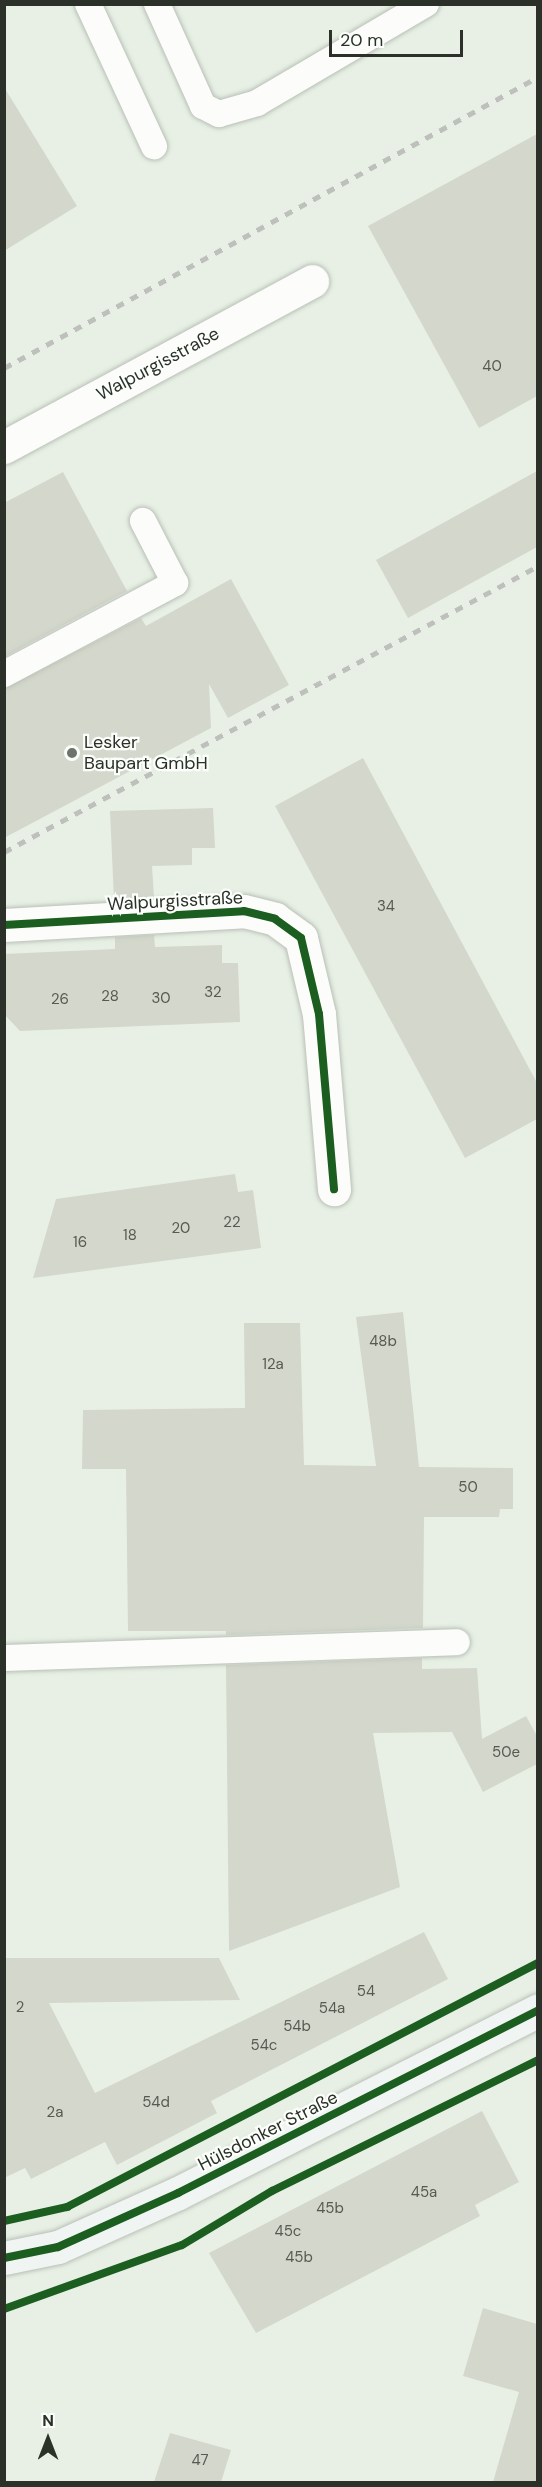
<!DOCTYPE html>
<html>
<head>
<meta charset="utf-8">
<style>
  body { margin:0 }
  #map { position:relative; width:542px; height:2487px; overflow:hidden; background:#e8f0e5; font-family:"DM Sans",sans-serif }
  div>[style] { position:absolute }
  [style*='--x'] { left:calc(var(--x)*1px); top:calc(var(--y)*1px); width:calc(var(--w)*1px); rotate:calc(var(--a)*1deg) }
  .building>* { inset:0; background:#d4d7cb }
  .roads { filter:drop-shadow(0 0 2px #b9c0b7) drop-shadow(0 0 2px #b9c0b7) }
  .lane>* { height:26px; margin:-13px; padding:0 13px; transform-origin:13px; border-radius:13px; background:#fcfdfb }
  .street>* { height:33px; margin:-16.5px; padding:0 16.5px; transform-origin:16.5px; border-radius:16.5px; background:#fcfdfb }
  .secondary>* { height:33px; margin:-16.5px; padding:0 16.5px; transform-origin:16.5px; border-radius:16.5px; background:#f0f5f3 }
  .rail>* { height:4.5px; margin-top:-2.25px; transform-origin:0; background:repeating-linear-gradient(90deg,#bec0bc 0 8px,transparent 0 16px) }
  .cycleway>* { height:8px; margin:-4px; padding:0 4px; transform-origin:4px; border-radius:4px; background:#1b5e20 }
  .dots>* { width:16px; height:16px; translate:-50% -50%; box-sizing:border-box; border:3px solid #fbfefa; border-radius:50% }
  span { translate:-50% -50%; white-space:nowrap; text-align:center; line-height:1.15; -webkit-text-stroke:4.5px #fbfefa; paint-order:stroke }
  .number-label { font-size:15px; color:#555a52 }
  .number-label span { -webkit-text-stroke-width:0 }
  .street-label { font-size:18px; color:#2b3129 }
  .poi-label { font-size:18px; color:#2b3129 }
  .left { translate:0 -50%; text-align:left }
  .frame { position:absolute; inset:0; border:6px solid #2b3129; pointer-events:none }
  .north { position:absolute; left:18px; top:2409px; width:60px; height:60px; -webkit-text-stroke:4px #fbfefa; paint-order:stroke; rotate:0deg; font-size:16px; font-weight:700; line-height:24px; text-align:center; color:#2b3129 }
  .north::after { content:''; display:block; margin:auto; width:21px; height:27px; background:#2b3129; clip-path:polygon(50% 0,100% 100%,50% 72%,0 100%) }
  .scale { position:absolute; left:329px; top:30px; width:134px; height:27px; box-sizing:border-box; border:3px solid #2b3129; border-top:0; padding-left:8px; font-size:18px; line-height:21px; white-space:nowrap; color:#2b3129; -webkit-text-stroke:4px #fbfefa; paint-order:stroke }
</style>
</head>
<body>
<div id="map">
  <div class="building">
    <div style="clip-path:polygon(4px 87px,77px 206px,4px 251px)"></div>
    <div style="clip-path:polygon(537px 134px,537px 396px,479px 428px,368px 226px)"></div>
    <div style="clip-path:polygon(537px 471px,537px 547px,408px 618px,376px 560px)"></div>
    <div style="clip-path:polygon(63px 472px,127px 591px,4px 657px,4px 503px)"></div>
    <div style="clip-path:polygon(231px 579px,289px 685px,228px 718px,209px 684px,211px 728px,4px 838px,4px 689px,141px 618px,146px 626px)"></div>
    <div style="clip-path:polygon(363px 758px,537px 1083px,537px 1119px,465px 1158px,275px 806px)"></div>
    <div style="clip-path:polygon(213px 808px,215px 848px,192px 848px,192px 865px,152px 866px,154px 897px,114px 900px,110px 811px)"></div>
    <div style="clip-path:polygon(154px 935px,155px 947px,222px 945px,222px 963px,238px 963px,240px 1022px,20px 1031px,4px 1014px,4px 954px,115px 949px,115px 937px)"></div>
    <div style="clip-path:polygon(235px 1174px,238px 1192px,253px 1190px,261px 1248px,33px 1278px,56px 1199px)"></div>
    <div style="clip-path:polygon(403px 1312px,419px 1467px,513px 1468px,513px 1509px,500px 1509px,499px 1517px,424px 1517px,423px 1628px,226px 1635px,226px 1631px,128px 1631px,126px 1469px,82px 1469px,83px 1410px,245px 1408px,244px 1323px,300px 1323px,304px 1465px,376px 1466px,356px 1317px)"></div>
    <div style="clip-path:polygon(422px 1658px,422px 1669px,477px 1668px,482px 1739px,526px 1716px,537px 1736px,537px 1764px,483px 1792px,452px 1732px,373px 1733px,400px 1887px,229px 1951px,226px 1665px)"></div>
    <div style="clip-path:polygon(424px 1932px,448px 1979px,211px 2101px,217px 2113px,117px 2165px,105px 2142px,31px 2179px,25px 2168px,4px 2178px,4px 1958px,219px 1958px,240px 2000px,49px 2003px,95px 2093px)"></div>
    <div style="clip-path:polygon(482px 2111px,519px 2182px,475px 2205px,480px 2216px,256px 2333px,209px 2253px)"></div>
    <div style="clip-path:polygon(483px 2308px,537px 2324px,537px 2482px,493px 2482px,519px 2392px,463px 2376px)"></div>
    <div style="clip-path:polygon(170px 2433px,231px 2450px,221px 2482px,154px 2482px)"></div>
  </div>
  <div class="roads">
    <div class="lane">
      <div style="--x:88;--y:4;--w:157;--a:65.1"></div>
      <div style="--x:157;--y:4;--w:112;--a:65.7"></div>
      <div style="--x:203;--y:106;--w:18;--a:27"></div>
      <div style="--x:219;--y:114;--w:40;--a:-16"></div>
      <div style="--x:257;--y:103;--w:196;--a:-30.4"></div>
      <div style="--x:4;--y:674;--w:194;--a:-28"></div>
      <div style="--x:175;--y:583;--w:70;--a:-117.3"></div>
      <div style="--x:4;--y:1658;--w:453;--a:-2"></div>
    </div>
    <div class="street">
      <div style="--x:4;--y:447;--w:350;--a:-28.3"></div>
      <div style="--x:4;--y:925;--w:240;--a:-3.3"></div>
      <div style="--x:244;--y:911;--w:32;--a:14"></div>
      <div style="--x:275;--y:919;--w:32;--a:36"></div>
      <div style="--x:301;--y:938;--w:78;--a:76.7"></div>
      <div style="--x:319;--y:1014;--w:176;--a:85.1"></div>
    </div>
    <div class="secondary">
      <div style="--x:4;--y:2258;--w:55;--a:-11.5"></div>
      <div style="--x:58;--y:2247;--w:132;--a:-24.2"></div>
      <div style="--x:178;--y:2193;--w:404;--a:-26.9"></div>
    </div>
  </div>
  <div class="rail">
    <div style="--x:4;--y:368;--w:608;--a:-28.59"></div>
    <div style="--x:4;--y:852;--w:606;--a:-28.17"></div>
  </div>
  <div class="cycleway">
    <div style="--x:4;--y:925;--w:240;--a:-3.3"></div>
    <div style="--x:244;--y:911;--w:32;--a:14"></div>
    <div style="--x:275;--y:919;--w:32;--a:36"></div>
    <div style="--x:301;--y:938;--w:78;--a:76.7"></div>
    <div style="--x:319;--y:1014;--w:176;--a:85.1"></div>
    <div style="--x:4;--y:2221;--w:65;--a:-12.5"></div>
    <div style="--x:67;--y:2207;--w:530;--a:-27.39"></div>
    <div style="--x:4;--y:2258;--w:55;--a:-11.5"></div>
    <div style="--x:58;--y:2247;--w:132;--a:-24.2"></div>
    <div style="--x:178;--y:2193;--w:404;--a:-26.9"></div>
    <div style="--x:4;--y:2309;--w:189;--a:-19.8"></div>
    <div style="--x:182;--y:2245;--w:105;--a:-31"></div>
    <div style="--x:272;--y:2191;--w:297;--a:-26.2"></div>
  </div>
  <div class="dots">
    <div style="left:72px;top:753px;background:#6d746b"></div>
  </div>
  <div class="number-label">
    <span style="left:492px;top:367px">40</span>
    <span style="left:386px;top:907px">34</span>
    <span style="left:213px;top:993px">32</span>
    <span style="left:110px;top:997px">28</span>
    <span style="left:161px;top:999px">30</span>
    <span style="left:60px;top:1000px">26</span>
    <span style="left:232px;top:1223px">22</span>
    <span style="left:181px;top:1229px">20</span>
    <span style="left:130px;top:1236px">18</span>
    <span style="left:80px;top:1243px">16</span>
    <span style="left:383px;top:1342px">48b</span>
    <span style="left:273px;top:1365px">12a</span>
    <span style="left:468px;top:1488px">50</span>
    <span style="left:506px;top:1753px">50e</span>
    <span style="left:366px;top:1992px">54</span>
    <span style="left:20px;top:2008px">2</span>
    <span style="left:332px;top:2009px">54a</span>
    <span style="left:297px;top:2027px">54b</span>
    <span style="left:264px;top:2046px">54c</span>
    <span style="left:156px;top:2103px">54d</span>
    <span style="left:55px;top:2113px">2a</span>
    <span style="left:424px;top:2193px">45a</span>
    <span style="left:330px;top:2209px">45b</span>
    <span style="left:288px;top:2232px">45c</span>
    <span style="left:299px;top:2258px">45b</span>
    <span style="left:200px;top:2461px">47</span>
  </div>
  <div class="street-label">
    <span style="left:158px;top:364px;rotate:-28deg">Walpurgisstraße</span>
    <span style="left:175px;top:901px;rotate:-3deg">Walpurgisstraße</span>
    <span style="left:268px;top:2131px;rotate:-27deg">Hülsdonker Straße</span>
  </div>
  <div class="poi-label">
    <span class="left" style="left:84px;top:753px">Lesker<br>Baupart GmbH</span>
  </div>
  <div class="frame"></div>
  <div class="north">N</div>
  <div class="scale">20 m</div>
</div>
</body>
</html>
